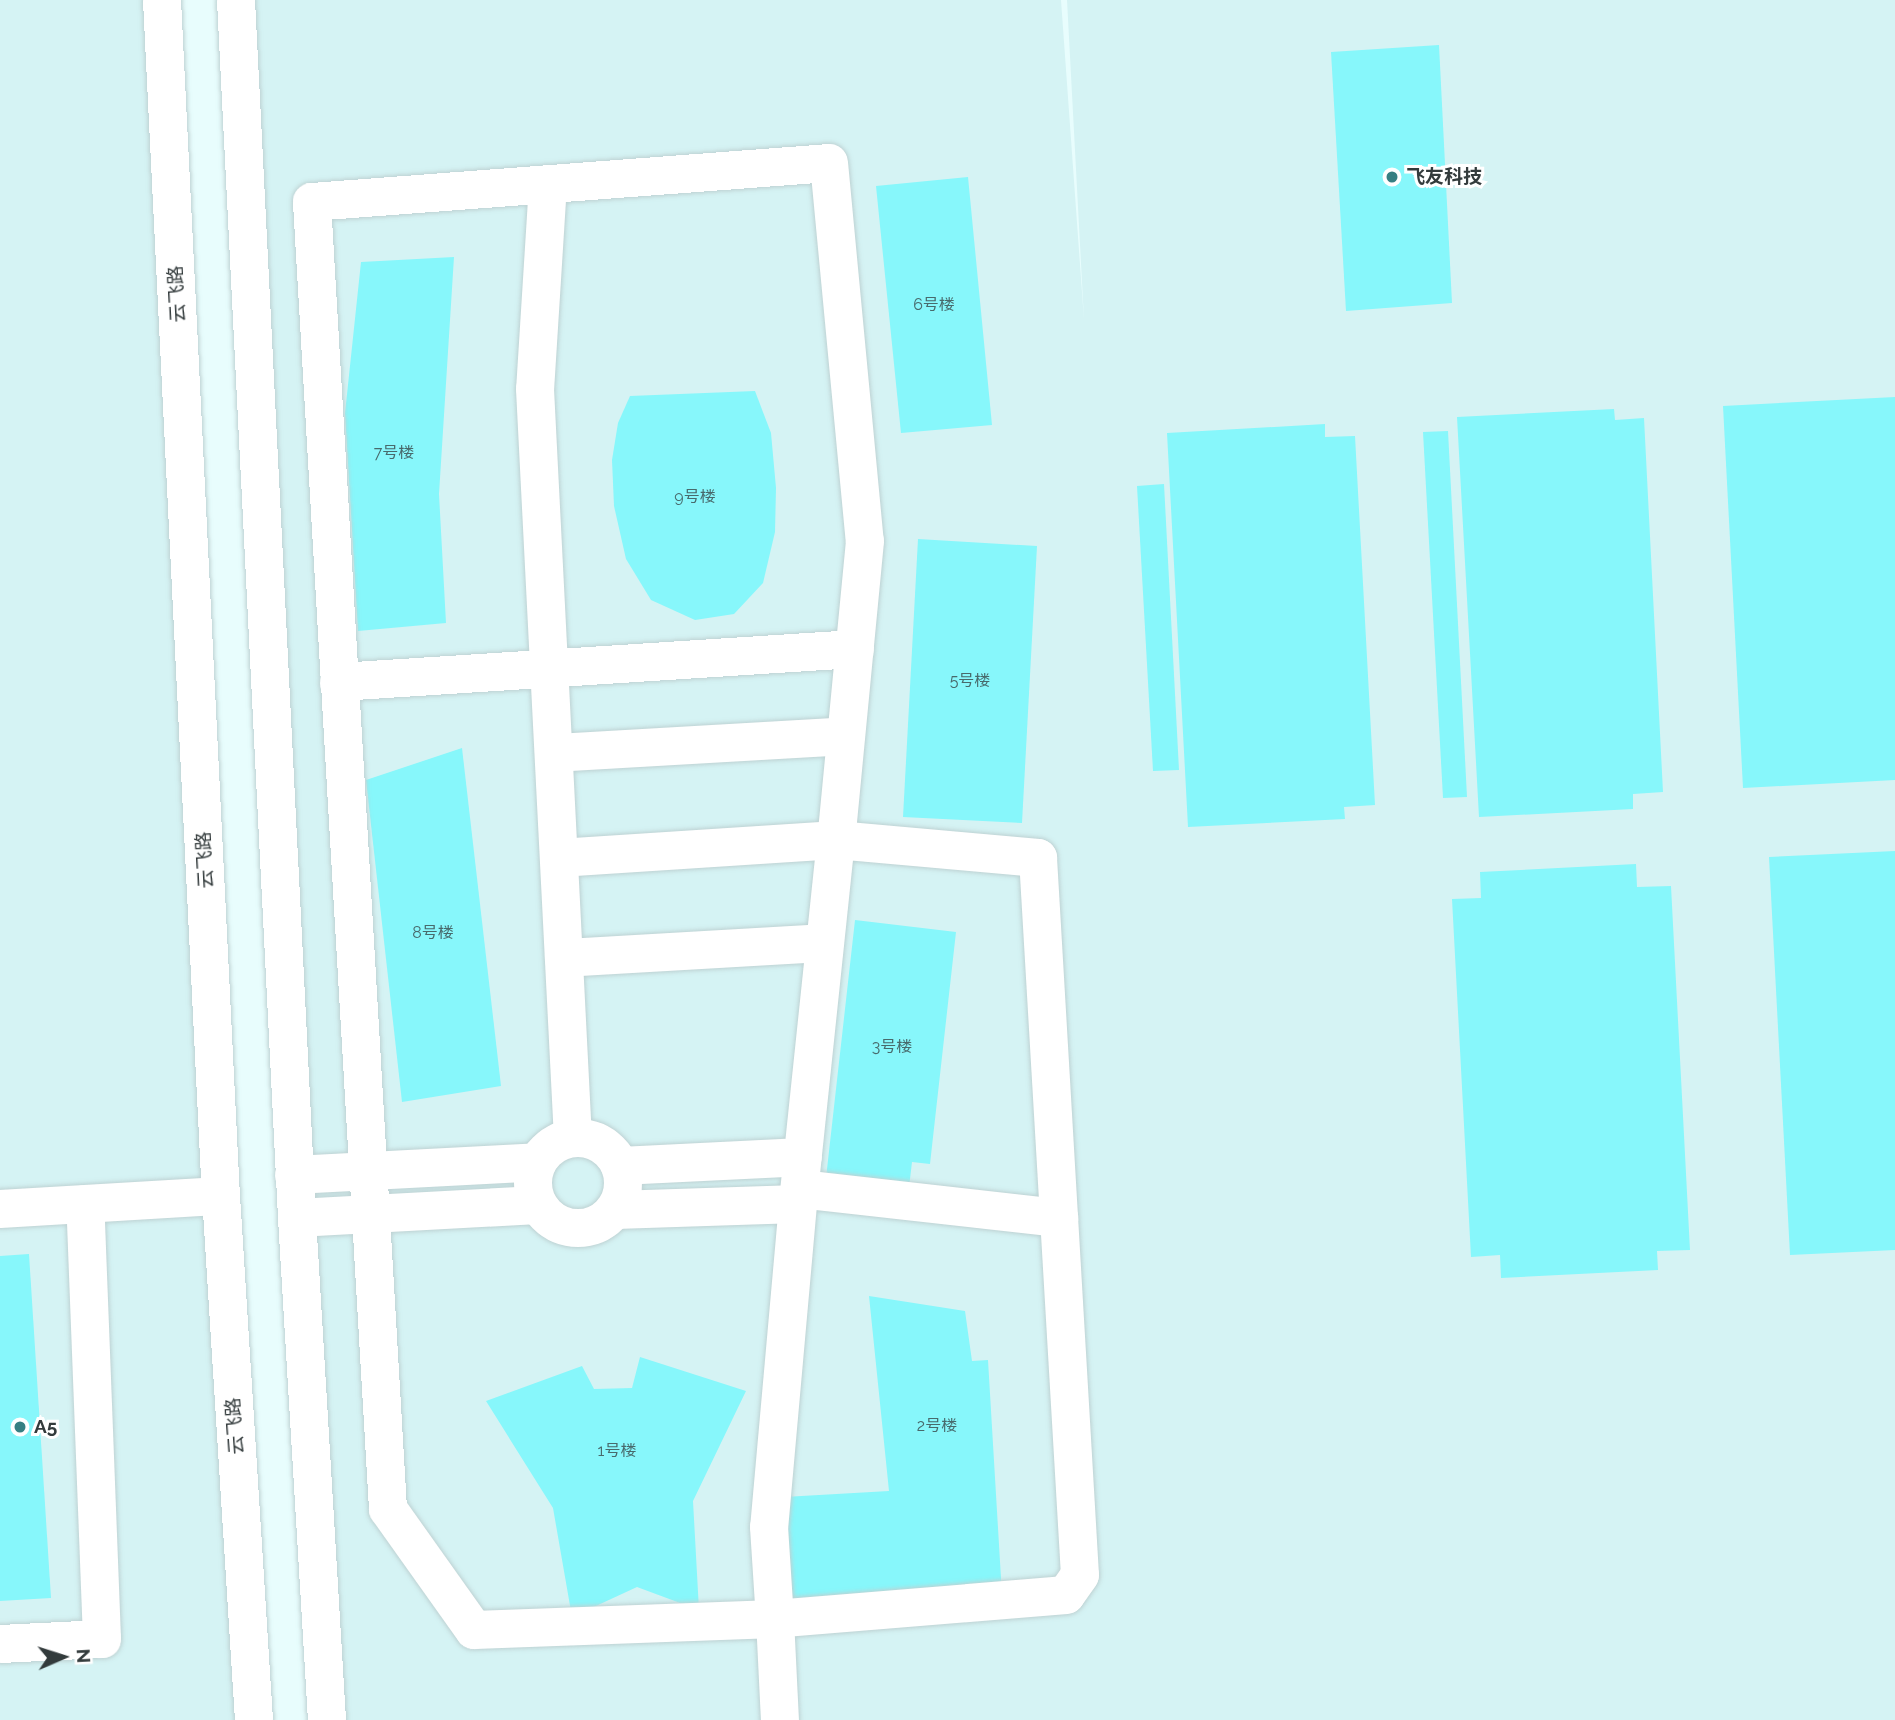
<!DOCTYPE html>
<html>
<head>
<meta charset="utf-8">
<style>
  body { margin:0 }
  #map { position:relative; width:1895px; height:1720px; overflow:hidden; background:#e8fdfd; font-family:Raleway,"Noto Sans SC",sans-serif }
  div>[style] { position:absolute }
  [style*='--x'] { left:calc(var(--x)*1px); top:calc(var(--y)*1px); width:calc(var(--w)*1px); rotate:calc(var(--a)*1deg) }
  .built>* { inset:0; background:#d5f3f4 }
  .building>* { inset:0; background:#87f7fb }
  .roads { filter:drop-shadow(0 0 2px #bed2d3) drop-shadow(0 0 2px #bed2d3) }
  .minor>* { height:38px; margin:-19px; padding:0 19px; transform-origin:19px; border-radius:19px; background:#fff }
  .minor>.ring { margin:-19px; padding:0; box-sizing:content-box; background:none; border:38px solid #fff; border-radius:50% }
  .dots>* { width:19px; height:19px; translate:-50% -50%; box-sizing:border-box; border:4px solid #fff; border-radius:50% }
  span { translate:-50% -50%; white-space:nowrap; text-align:center; line-height:1.15; -webkit-text-stroke:6px #fff; paint-order:stroke }
  .number-label { font-size:16px; color:#486a6c }
  .number-label span { -webkit-text-stroke-width:0 }
  .poi-label { font-size:19px; color:#333b3c; font-weight:700 }
  .left { translate:0 -50%; text-align:left }
  .street-label { font-size:19px; color:#333b3c }
  .north { position:absolute; left:28px; top:1622px; width:70px; height:70px; -webkit-text-stroke:5px #fff; paint-order:stroke; rotate:87deg; font-size:19px; font-weight:700; line-height:28px; text-align:center; color:#333b3c }
  .north::after { content:''; display:block; margin:auto; width:24px; height:32px; background:#333b3c; clip-path:polygon(50% 0,100% 100%,50% 72%,0 100%) }
</style>
</head>
<body>
<div id="map">
  <div class="built">
    <div style="clip-path:polygon(0 0,162px 0,247px 1720px,0 1720px)"></div>
    <div style="clip-path:polygon(236px 0,1061px 0,1084px 320px,1067px 0,1895px 0,1895px 1720px,327px 1720px)"></div>
  </div>
  <div class="building">
    <div style="clip-path:polygon(1439px 45px,1452px 303px,1346px 311px,1331px 52px)"></div>
    <div style="clip-path:polygon(968px 177px,992px 425px,901px 433px,876px 186px)"></div>
    <div style="clip-path:polygon(454px 257px,439px 494px,446px 623px,358px 631px,345px 413px,361px 262px)"></div>
    <div style="clip-path:polygon(755px 391px,771px 433px,776px 488px,775px 532px,763px 583px,734px 614px,695px 620px,651px 600px,626px 559px,614px 506px,612px 460px,618px 423px,630px 396px)"></div>
    <div style="clip-path:polygon(1895px 397px,1895px 780px,1743px 788px,1723px 406px)"></div>
    <div style="clip-path:polygon(1614px 409px,1615px 420px,1644px 418px,1663px 792px,1633px 794px,1633px 809px,1479px 817px,1457px 417px)"></div>
    <div style="clip-path:polygon(1325px 424px,1325px 437px,1355px 436px,1375px 805px,1344px 807px,1345px 819px,1188px 827px,1167px 433px)"></div>
    <div style="clip-path:polygon(1448px 431px,1467px 797px,1443px 798px,1423px 432px)"></div>
    <div style="clip-path:polygon(1164px 484px,1179px 770px,1153px 771px,1137px 486px)"></div>
    <div style="clip-path:polygon(918px 539px,1037px 546px,1022px 823px,903px 817px)"></div>
    <div style="clip-path:polygon(462px 748px,501px 1086px,402px 1102px,366px 780px)"></div>
    <div style="clip-path:polygon(1895px 851px,1895px 1250px,1790px 1255px,1769px 857px)"></div>
    <div style="clip-path:polygon(1636px 864px,1637px 887px,1671px 886px,1690px 1250px,1657px 1251px,1658px 1270px,1501px 1278px,1500px 1255px,1471px 1257px,1452px 899px,1481px 898px,1480px 872px)"></div>
    <div style="clip-path:polygon(855px 920px,956px 932px,930px 1164px,912px 1162px,908px 1196px,825px 1187px)"></div>
    <div style="clip-path:polygon(29px 1254px,51px 1598px,0 1601px,0 1256px)"></div>
    <div style="clip-path:polygon(869px 1296px,965px 1311px,972px 1361px,988px 1360px,1002px 1595px,791px 1608px,784px 1497px,889px 1491px)"></div>
    <div style="clip-path:polygon(640px 1357px,746px 1391px,693px 1501px,699px 1610px,637px 1587px,572px 1617px,553px 1508px,486px 1401px,582px 1366px,594px 1389px,632px 1388px)"></div>
  </div>
  <div class="roads">
    <div class="minor">
      <div style="--x:162;--y:0;--w:1197;--a:87.18"></div>
      <div style="--x:221;--y:1196;--w:525;--a:86.4"></div>
      <div style="--x:236;--y:0;--w:1220;--a:87.13"></div>
      <div style="--x:297;--y:1218;--w:503;--a:86.58"></div>
      <div style="--x:548;--y:184;--w:205;--a:93.6"></div>
      <div style="--x:535;--y:389;--w:750;--a:87.1"></div>
      <div style="--x:339;--y:682;--w:517;--a:-3.66"></div>
      <div style="--x:554;--y:753;--w:292;--a:-3.3"></div>
      <div style="--x:559;--y:858;--w:278;--a:-3.7"></div>
      <div style="--x:836;--y:840;--w:203;--a:5.1"></div>
      <div style="--x:1038;--y:858;--w:718;--a:86.65"></div>
      <div style="--x:1080;--y:1575;--w:24;--a:125"></div>
      <div style="--x:1066;--y:1595;--w:292;--a:175.3"></div>
      <div style="--x:775;--y:1619;--w:301;--a:177.9"></div>
      <div style="--x:474;--y:1630;--w:148;--a:-125.4"></div>
      <div style="--x:388;--y:1509;--w:1309;--a:-93.33"></div>
      <div style="--x:312;--y:202;--w:518;--a:-4.31"></div>
      <div style="--x:829;--y:163;--w:380;--a:84.6"></div>
      <div style="--x:865;--y:541;--w:300;--a:95.5"></div>
      <div style="--x:836;--y:840;--w:366;--a:96"></div>
      <div style="--x:798;--y:1204;--w:324;--a:95.1"></div>
      <div style="--x:769;--y:1527;--w:92;--a:86.3"></div>
      <div style="--x:775;--y:1619;--w:101;--a:87.2"></div>
      <div style="--x:564;--y:958;--w:261;--a:-3.3"></div>
      <div class="ring" style="left:533px;top:1138px;width:52px;height:52px"></div>
      <div style="--x:620;--y:1166;--w:183;--a:-2.8"></div>
      <div style="--x:294;--y:1175;--w:244;--a:-3"></div>
      <div style="--x:800;--y:1189;--w:261;--a:6.4"></div>
      <div style="--x:0;--y:1209;--w:221;--a:-3.4"></div>
      <div style="--x:615;--y:1210;--w:183;--a:-1.9"></div>
      <div style="--x:297;--y:1218;--w:241;--a:-3.1"></div>
      <div style="--x:0;--y:1644;--w:102;--a:-2.8"></div>
      <div style="--x:102;--y:1639;--w:435;--a:-92.2"></div>
    </div>
  </div>
  <div class="dots">
    <div style="left:1392px;top:177px;background:#367f82"></div>
    <div style="left:20px;top:1427px;background:#367f82"></div>
  </div>
  <div class="number-label">
    <span style="left:934px;top:305px">6号楼</span>
    <span style="left:394px;top:453px">7号楼</span>
    <span style="left:695px;top:497px">9号楼</span>
    <span style="left:970px;top:681px">5号楼</span>
    <span style="left:433px;top:933px">8号楼</span>
    <span style="left:892px;top:1047px">3号楼</span>
    <span style="left:937px;top:1426px">2号楼</span>
    <span style="left:617px;top:1451px">1号楼</span>
  </div>
  <div class="poi-label">
    <span class="left" style="left:1406px;top:177px">飞友科技</span>
    <span class="left" style="left:34px;top:1427px">A5</span>
  </div>
  <div class="street-label">
    <span style="left:177px;top:294px;rotate:-93deg">云飞路</span>
    <span style="left:205px;top:860px;rotate:-93deg">云飞路</span>
    <span style="left:235px;top:1426px;rotate:-94deg">云飞路</span>
  </div>
  <div class="north">N</div>
</div>
</body>
</html>
